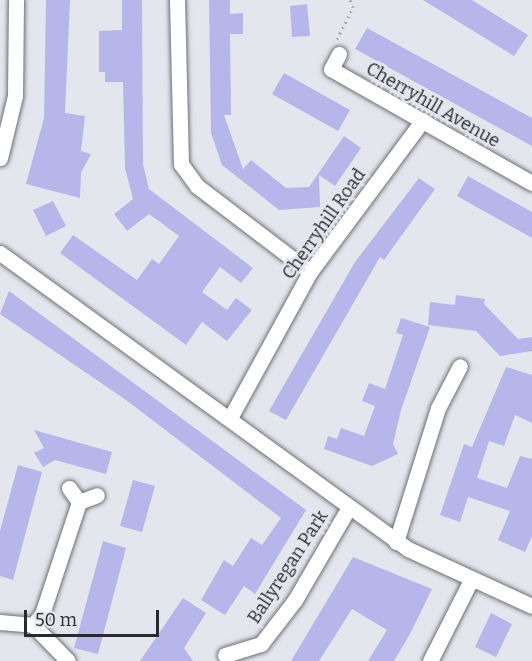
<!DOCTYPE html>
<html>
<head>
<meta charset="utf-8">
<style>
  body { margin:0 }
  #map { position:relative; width:532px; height:661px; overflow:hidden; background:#e3e6ed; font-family:Bitter,serif }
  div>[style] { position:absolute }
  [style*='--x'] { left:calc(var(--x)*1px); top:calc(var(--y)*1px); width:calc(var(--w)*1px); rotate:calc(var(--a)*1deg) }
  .building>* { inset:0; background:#b7b6eb }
  .path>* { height:3px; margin-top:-1.5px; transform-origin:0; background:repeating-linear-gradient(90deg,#a2a4a9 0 1.5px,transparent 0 6px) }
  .roads { filter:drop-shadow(0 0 2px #6e7077) drop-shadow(0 0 2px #6e7077) }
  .minor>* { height:15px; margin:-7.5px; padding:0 7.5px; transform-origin:7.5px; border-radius:7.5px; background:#fff }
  span { translate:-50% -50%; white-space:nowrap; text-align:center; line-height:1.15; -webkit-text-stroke:5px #e3e6ed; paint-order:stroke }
  .street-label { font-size:18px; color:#292a2c }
  .scale { position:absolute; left:24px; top:610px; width:135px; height:27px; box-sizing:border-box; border:3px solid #292a2c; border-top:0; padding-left:8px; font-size:18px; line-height:21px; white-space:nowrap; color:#292a2c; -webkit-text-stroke:4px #e3e6ed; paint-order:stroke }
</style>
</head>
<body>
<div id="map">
  <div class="building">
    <div style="clip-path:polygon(46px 0,70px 0,65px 113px,85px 116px,81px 151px,91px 154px,81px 173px,80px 198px,26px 184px,44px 118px)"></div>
    <div style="clip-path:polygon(122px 0,142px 0,143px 164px,149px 189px,253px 268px,241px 283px,220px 267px,202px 292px,227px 310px,236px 298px,252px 310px,227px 341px,202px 322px,186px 345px,60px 253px,73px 235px,137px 280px,152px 259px,159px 264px,179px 236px,149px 214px,127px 231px,114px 214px,133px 199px,125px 168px,123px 82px,105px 82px,105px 72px,99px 72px,99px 31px,122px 30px)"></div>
    <div style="clip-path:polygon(209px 0,230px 0,230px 14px,243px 13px,243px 34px,230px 34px,231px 115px,224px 115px,243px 169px,251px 160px,286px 188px,309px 187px,344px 136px,361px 148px,335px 186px,319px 175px,320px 207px,279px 210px,222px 165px,211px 133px)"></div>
    <div style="clip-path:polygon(423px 0,472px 0,528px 35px,514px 56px)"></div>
    <div style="clip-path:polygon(307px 4px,310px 36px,292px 37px,290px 6px)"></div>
    <div style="clip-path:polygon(367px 28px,532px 118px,532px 146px,355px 49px)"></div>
    <div style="clip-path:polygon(284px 73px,350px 110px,338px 131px,272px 94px)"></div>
    <div style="clip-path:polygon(468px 176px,532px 212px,532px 238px,457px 196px)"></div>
    <div style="clip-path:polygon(419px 178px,435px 189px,384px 260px,380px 257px,286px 420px,269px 411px,355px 262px)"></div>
    <div style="clip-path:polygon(53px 201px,66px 226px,46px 236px,33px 210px)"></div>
    <div style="clip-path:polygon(9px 291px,306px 510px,255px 594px,244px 586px,225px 615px,201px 600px,224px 560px,233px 566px,251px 538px,262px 545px,281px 518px,126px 400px,0 314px)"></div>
    <div style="clip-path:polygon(456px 295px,485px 299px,484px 304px,518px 339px,532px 337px,532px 351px,500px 356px,476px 331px,428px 325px,430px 302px,455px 305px)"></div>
    <div style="clip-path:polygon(401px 318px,430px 327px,401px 410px,393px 444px,398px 454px,372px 466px,324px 449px,328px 436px,337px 439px,341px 428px,364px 436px,375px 406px,362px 401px,369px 383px,385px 389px,403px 335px,396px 333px)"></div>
    <div style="clip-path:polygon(506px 367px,532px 375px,532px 423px,515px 415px,504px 446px,489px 441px,477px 478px,507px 488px,520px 456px,532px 459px,532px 536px,525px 552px,498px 540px,510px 511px,468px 497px,460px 522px,440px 515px,464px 444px,472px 447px)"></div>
    <div style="clip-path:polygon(34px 430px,112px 452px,106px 474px,55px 460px,43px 467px,34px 453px,44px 448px)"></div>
    <div style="clip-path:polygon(18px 465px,42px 472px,13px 580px,0 576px,0 531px)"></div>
    <div style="clip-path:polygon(133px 480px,155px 486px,142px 532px,120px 526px)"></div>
    <div style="clip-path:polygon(103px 541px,126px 548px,98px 654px,74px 648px)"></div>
    <div style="clip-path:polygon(353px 557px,432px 589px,410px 634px,394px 661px,368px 661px,387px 630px,352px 609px,319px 661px,291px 661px)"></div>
    <div style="clip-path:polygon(183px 598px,206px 613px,184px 648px,193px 661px,140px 661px)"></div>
    <div style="clip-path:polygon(491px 613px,512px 624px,496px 657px,475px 647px)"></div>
  </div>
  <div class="path">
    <div style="--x:337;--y:39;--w:36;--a:-63"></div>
    <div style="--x:353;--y:7;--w:8;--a:-113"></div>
  </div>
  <div class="roads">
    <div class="minor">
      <div style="--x:177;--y:0;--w:164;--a:88.6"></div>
      <div style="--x:181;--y:164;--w:27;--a:54"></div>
      <div style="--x:197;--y:186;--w:142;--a:37.3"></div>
      <div style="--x:339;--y:54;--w:17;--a:118"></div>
      <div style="--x:331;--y:69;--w:231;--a:29.6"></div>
      <div style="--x:0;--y:158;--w:64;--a:-76.4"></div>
      <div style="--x:15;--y:96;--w:96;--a:-89.4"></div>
      <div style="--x:0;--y:253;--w:504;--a:35.96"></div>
      <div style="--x:408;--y:549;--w:136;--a:24.7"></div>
      <div style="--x:230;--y:418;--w:166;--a:-61.3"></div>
      <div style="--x:310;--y:272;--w:189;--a:-53.4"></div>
      <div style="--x:69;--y:488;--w:17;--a:54"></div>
      <div style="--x:79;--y:502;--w:19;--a:-21"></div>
      <div style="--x:396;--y:542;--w:140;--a:-72.6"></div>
      <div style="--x:438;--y:408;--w:47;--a:-62.4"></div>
      <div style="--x:0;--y:622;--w:33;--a:5"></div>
      <div style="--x:33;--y:625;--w:14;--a:-51"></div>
      <div style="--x:42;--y:614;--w:118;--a:-71.7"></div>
      <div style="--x:33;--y:625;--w:50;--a:45.8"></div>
      <div style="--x:225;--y:655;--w:38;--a:-17"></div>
      <div style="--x:261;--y:644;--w:56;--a:-52.3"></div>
      <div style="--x:295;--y:600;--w:105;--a:-59.8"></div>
      <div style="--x:430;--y:661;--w:91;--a:-63.2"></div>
    </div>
  </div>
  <div class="street-label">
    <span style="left:433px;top:105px;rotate:30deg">Cherryhill Avenue</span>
    <span style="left:324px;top:224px;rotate:-55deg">Cherryhill Road</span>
    <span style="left:288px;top:567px;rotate:-57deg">Ballyregan Park</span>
  </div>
  <div class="scale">50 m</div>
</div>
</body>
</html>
